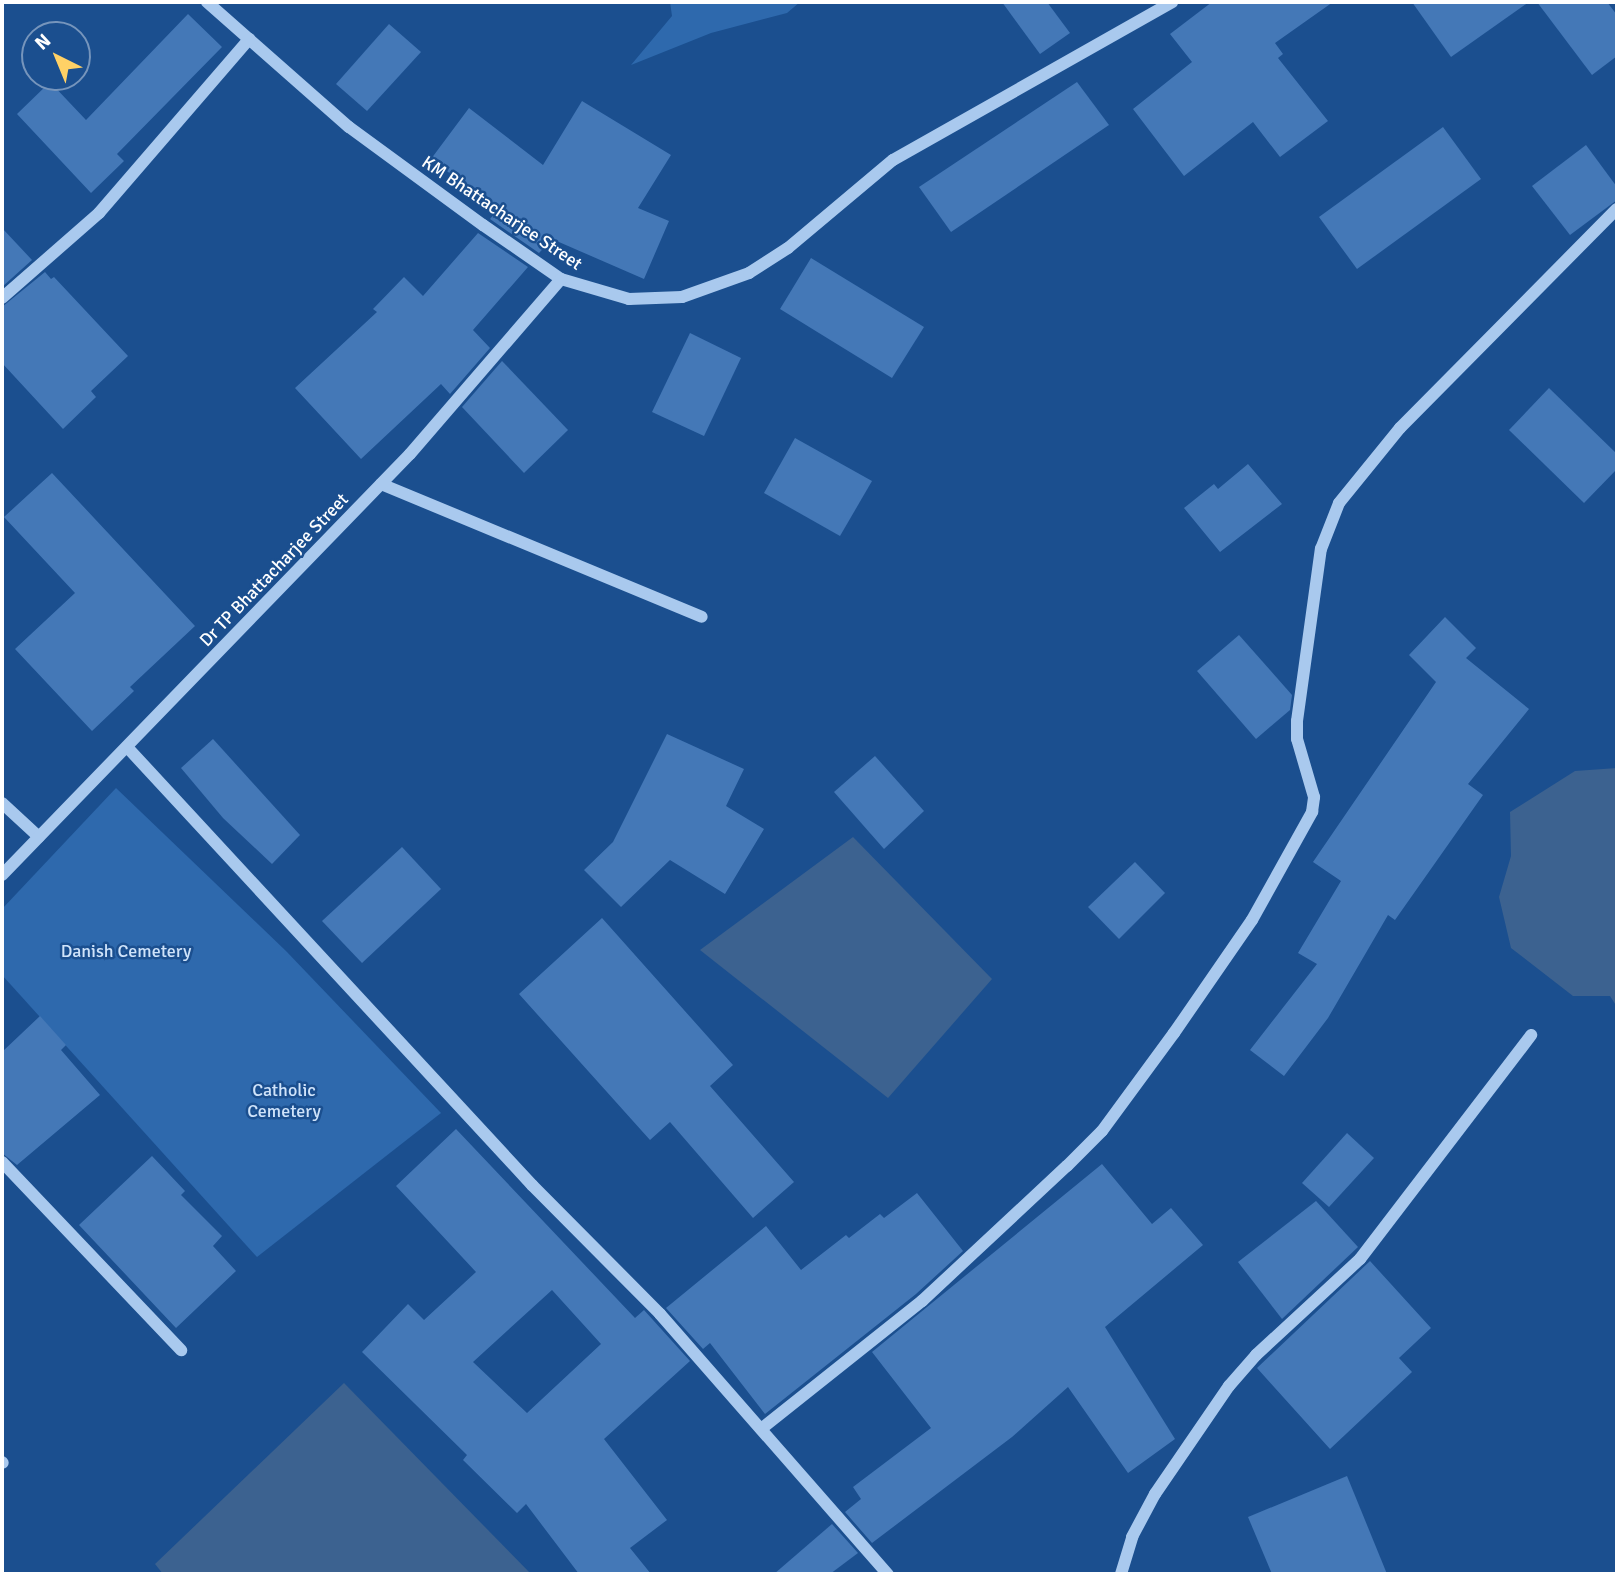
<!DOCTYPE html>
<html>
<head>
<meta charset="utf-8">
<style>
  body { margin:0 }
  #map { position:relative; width:1619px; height:1576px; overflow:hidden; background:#1b4f8f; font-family:Signika,sans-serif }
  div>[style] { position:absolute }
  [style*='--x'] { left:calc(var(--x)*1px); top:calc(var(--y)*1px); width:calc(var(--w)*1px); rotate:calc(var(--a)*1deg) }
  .green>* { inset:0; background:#2e69ad }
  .water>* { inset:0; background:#3c6290 }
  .building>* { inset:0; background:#4478b7 }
  .minor>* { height:12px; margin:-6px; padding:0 6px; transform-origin:6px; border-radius:6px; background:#a9c9ee }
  span { translate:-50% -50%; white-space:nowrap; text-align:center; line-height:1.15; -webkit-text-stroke:5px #1b4f8f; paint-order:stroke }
  .street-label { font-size:18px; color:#fff }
  .park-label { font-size:18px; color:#cfe3fa }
  .frame { position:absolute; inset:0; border:4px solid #fff; pointer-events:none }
  .north { position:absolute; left:21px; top:21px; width:70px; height:70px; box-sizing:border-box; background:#1b4f8f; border:2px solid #7695bc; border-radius:50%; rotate:317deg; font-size:19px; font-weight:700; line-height:28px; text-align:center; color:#fff }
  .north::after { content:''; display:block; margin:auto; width:24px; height:32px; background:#ffd166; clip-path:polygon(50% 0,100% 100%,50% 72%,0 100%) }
</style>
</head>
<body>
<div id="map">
  <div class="green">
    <div style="clip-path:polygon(670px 2px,800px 2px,787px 13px,711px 33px,631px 65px,672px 16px)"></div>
    <div style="clip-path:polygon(116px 788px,286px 951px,441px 1113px,257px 1257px,2px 975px,2px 909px)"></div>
  </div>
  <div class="water">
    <div style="clip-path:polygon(1617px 768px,1617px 1007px,1610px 996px,1573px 996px,1511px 948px,1499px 897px,1511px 856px,1510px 812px,1575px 771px)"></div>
    <div style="clip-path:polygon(853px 837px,992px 979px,888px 1098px,700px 950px)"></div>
    <div style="clip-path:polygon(344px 1383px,531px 1574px,163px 1574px,155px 1564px)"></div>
  </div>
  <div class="building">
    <div style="clip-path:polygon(1002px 2px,1047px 2px,1070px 33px,1040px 54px)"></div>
    <div style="clip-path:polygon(1212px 2px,1333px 2px,1275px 43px,1283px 54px,1278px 58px,1328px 121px,1280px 157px,1253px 122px,1184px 176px,1133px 109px,1192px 62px,1170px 34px)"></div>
    <div style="clip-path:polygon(1412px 2px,1529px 2px,1451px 57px)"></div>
    <div style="clip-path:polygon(1537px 2px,1607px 2px,1617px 15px,1617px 56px,1592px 75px)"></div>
    <div style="clip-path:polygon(188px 14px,222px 47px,117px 154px,124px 161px,91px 193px,17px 114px,50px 82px,86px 120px)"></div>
    <div style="clip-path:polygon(389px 24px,421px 52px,367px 111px,336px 84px)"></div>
    <div style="clip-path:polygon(1077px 82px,1109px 125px,951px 232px,919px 187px)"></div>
    <div style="clip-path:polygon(582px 101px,671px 155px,638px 208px,669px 221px,644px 279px,552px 239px,539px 253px,490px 219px,498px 210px,431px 159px,469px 108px,543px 165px)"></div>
    <div style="clip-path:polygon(1443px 127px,1481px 179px,1357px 269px,1319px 217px)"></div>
    <div style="clip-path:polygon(1586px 145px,1617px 187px,1617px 200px,1570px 235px,1532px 186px)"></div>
    <div style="clip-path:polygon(2px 228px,32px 260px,2px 287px)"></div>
    <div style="clip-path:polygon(478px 233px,528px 267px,473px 330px,490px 348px,450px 394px,441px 384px,361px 459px,295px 388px,377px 312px,373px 309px,404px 277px,423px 296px)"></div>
    <div style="clip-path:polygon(811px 258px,924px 327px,892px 378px,780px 309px)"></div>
    <div style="clip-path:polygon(45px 272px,51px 279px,54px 277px,128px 356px,91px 391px,96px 397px,63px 429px,2px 363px,2px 307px)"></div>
    <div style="clip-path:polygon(690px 333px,741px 358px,704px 436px,652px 412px)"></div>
    <div style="clip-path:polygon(502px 361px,568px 430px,524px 473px,462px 407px)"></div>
    <div style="clip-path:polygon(1549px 388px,1617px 454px,1617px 469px,1584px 503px,1509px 430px)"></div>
    <div style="clip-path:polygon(795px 438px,872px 481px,840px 536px,764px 493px)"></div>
    <div style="clip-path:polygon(1248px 464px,1282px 504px,1220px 552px,1184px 508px,1214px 484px,1218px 489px)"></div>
    <div style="clip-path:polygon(52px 473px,195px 626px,130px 687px,134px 691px,92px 731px,15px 649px,75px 593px,4px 517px)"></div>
    <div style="clip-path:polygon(1445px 617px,1476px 648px,1466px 658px,1529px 709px,1468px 784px,1483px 795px,1395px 920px,1388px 915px,1328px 1018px,1284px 1076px,1250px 1050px,1317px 964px,1298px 953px,1341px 881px,1313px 862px,1436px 682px,1409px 655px)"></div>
    <div style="clip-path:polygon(1239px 635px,1292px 695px,1290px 710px,1256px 739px,1197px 671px)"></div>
    <div style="clip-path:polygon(667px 734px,744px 769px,726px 806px,764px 829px,725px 894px,670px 860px,621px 907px,584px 870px,613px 842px)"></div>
    <div style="clip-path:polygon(213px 739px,300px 835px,272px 864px,223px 818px,181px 768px)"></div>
    <div style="clip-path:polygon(875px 756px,924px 811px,884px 849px,834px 792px)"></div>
    <div style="clip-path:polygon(402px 847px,441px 889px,362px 963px,322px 921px)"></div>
    <div style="clip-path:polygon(1135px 862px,1165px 893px,1119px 939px,1088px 907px)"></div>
    <div style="clip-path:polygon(602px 918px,733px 1065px,710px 1086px,794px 1182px,753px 1218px,670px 1122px,650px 1140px,519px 994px)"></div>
    <div style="clip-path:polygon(40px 1016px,66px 1045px,61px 1050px,100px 1095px,17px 1165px,2px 1153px,2px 1052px)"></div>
    <div style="clip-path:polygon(evenodd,456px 1129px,635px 1318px,644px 1310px,690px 1361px,604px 1439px,667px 1520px,630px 1548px,651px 1574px,579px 1574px,526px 1504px,517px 1513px,463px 1460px,467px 1455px,362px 1352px,408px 1304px,424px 1320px,476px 1272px,396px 1186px,456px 1129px,552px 1290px,601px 1344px,527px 1413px,473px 1362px,552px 1290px)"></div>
    <div style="clip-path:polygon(1347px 1133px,1374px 1158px,1329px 1207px,1302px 1183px)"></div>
    <div style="clip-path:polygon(152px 1156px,185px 1191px,181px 1195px,222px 1236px,213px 1246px,236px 1271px,176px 1328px,79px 1225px)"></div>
    <div style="clip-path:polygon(1102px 1164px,1152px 1224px,1171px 1208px,1203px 1245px,1105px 1327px,1175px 1439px,1128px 1473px,1068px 1387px,1012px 1437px,872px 1543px,845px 1512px,861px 1499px,853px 1487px,931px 1428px,872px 1352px)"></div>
    <div style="clip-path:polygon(917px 1193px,963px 1251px,916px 1294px,765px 1414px,710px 1343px,703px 1349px,666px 1308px,766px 1226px,801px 1270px,846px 1235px,849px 1238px,880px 1214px,884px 1218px)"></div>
    <div style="clip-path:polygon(1316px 1201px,1358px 1247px,1282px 1319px,1238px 1262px)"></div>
    <div style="clip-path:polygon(1370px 1261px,1431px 1328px,1399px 1358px,1412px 1372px,1330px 1449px,1257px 1368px)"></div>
    <div style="clip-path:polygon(1347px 1476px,1387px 1574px,1272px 1574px,1248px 1517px)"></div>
    <div style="clip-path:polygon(832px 1524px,858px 1553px,830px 1574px,774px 1574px)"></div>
  </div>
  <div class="minor">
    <div style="--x:207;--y:2;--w:189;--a:41.4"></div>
    <div style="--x:349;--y:127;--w:166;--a:36.2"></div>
    <div style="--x:483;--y:225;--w:95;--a:34.7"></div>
    <div style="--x:561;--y:279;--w:71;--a:16.4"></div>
    <div style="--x:629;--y:299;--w:53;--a:-2.2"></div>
    <div style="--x:682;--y:297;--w:71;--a:-19.7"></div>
    <div style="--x:749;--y:273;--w:46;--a:-32.7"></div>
    <div style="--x:788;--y:248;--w:137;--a:-40"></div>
    <div style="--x:893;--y:160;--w:321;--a:-29.5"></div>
    <div style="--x:2;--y:298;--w:129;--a:-41.2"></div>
    <div style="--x:99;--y:213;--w:230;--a:-49.2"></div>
    <div style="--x:381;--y:484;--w:347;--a:22.5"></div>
    <div style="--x:127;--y:747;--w:597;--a:47.24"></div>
    <div style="--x:532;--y:1185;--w:182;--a:45.2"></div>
    <div style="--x:660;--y:1314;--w:346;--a:48.8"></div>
    <div style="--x:2;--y:803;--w:50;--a:42.6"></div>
    <div style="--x:2;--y:875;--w:586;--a:-45.9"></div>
    <div style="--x:410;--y:454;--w:231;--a:-49.2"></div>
    <div style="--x:2;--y:1162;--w:260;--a:46.4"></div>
    <div style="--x:761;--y:1429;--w:206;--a:-38.5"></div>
    <div style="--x:922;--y:1301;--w:198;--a:-43"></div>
    <div style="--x:1067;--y:1166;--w:49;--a:-45"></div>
    <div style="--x:1102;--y:1131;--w:122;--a:-53.7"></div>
    <div style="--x:1174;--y:1033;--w:137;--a:-55.4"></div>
    <div style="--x:1252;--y:920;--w:124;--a:-60.9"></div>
    <div style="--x:1312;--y:812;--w:15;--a:-82"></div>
    <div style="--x:1314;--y:797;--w:60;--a:-106.3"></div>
    <div style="--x:1297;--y:739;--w:18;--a:-90"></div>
    <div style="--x:1297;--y:721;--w:174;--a:-82.1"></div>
    <div style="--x:1321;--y:549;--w:49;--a:-68.6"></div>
    <div style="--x:1339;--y:503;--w:97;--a:-50.9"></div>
    <div style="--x:1400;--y:428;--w:308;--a:-45.3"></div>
    <div style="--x:2;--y:1462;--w:1;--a:45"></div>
    <div style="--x:1121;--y:1574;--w:39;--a:-73"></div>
    <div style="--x:1132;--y:1537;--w:49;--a:-61.9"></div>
    <div style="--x:1155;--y:1494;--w:131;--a:-55.6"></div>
    <div style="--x:1229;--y:1386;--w:41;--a:-48.9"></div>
    <div style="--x:1256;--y:1355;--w:142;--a:-42.7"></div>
    <div style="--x:1360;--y:1259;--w:282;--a:-52.6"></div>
  </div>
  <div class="street-label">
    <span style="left:502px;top:213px;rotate:34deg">KM Bhattacharjee Street</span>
    <span style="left:274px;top:570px;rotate:-46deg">Dr TP Bhattacharjee Street</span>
  </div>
  <div class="park-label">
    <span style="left:126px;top:951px">Danish Cemetery</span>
    <span style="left:284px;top:1101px">Catholic<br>Cemetery</span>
  </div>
  <div class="frame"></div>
  <div class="north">N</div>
</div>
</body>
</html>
